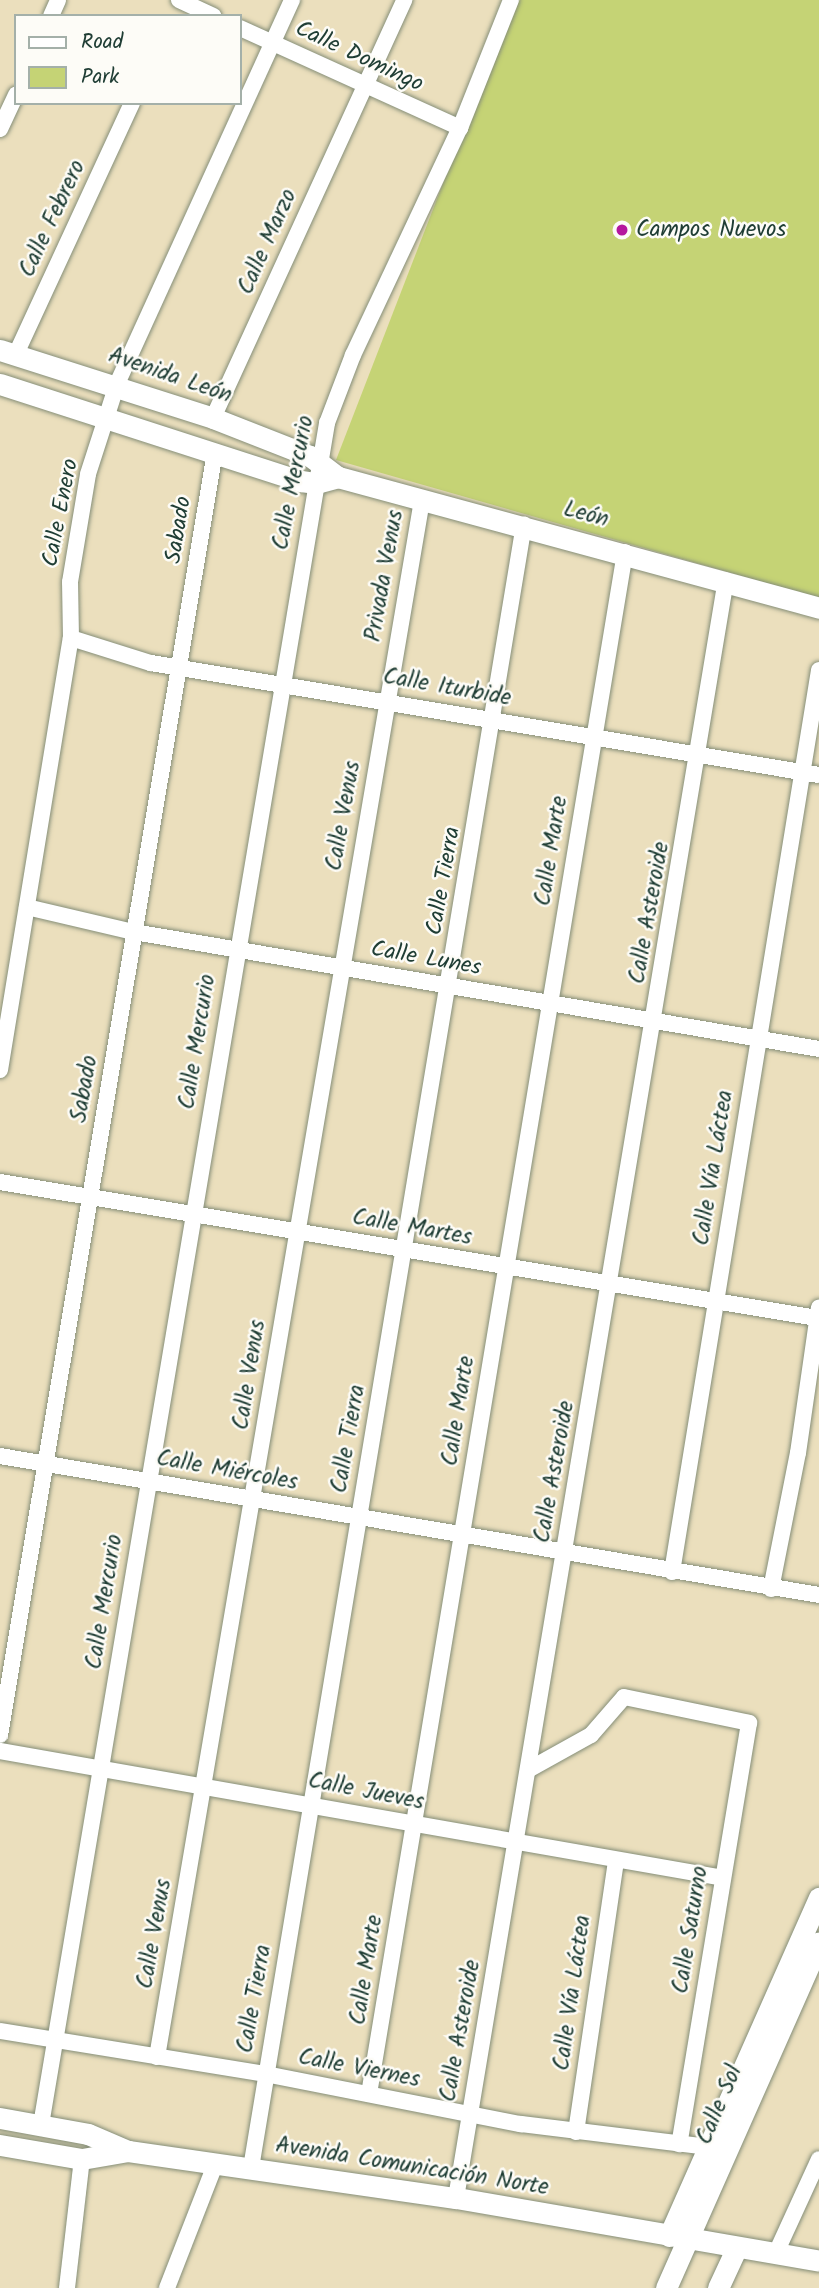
<!DOCTYPE html>
<html>
<head>
<meta charset="utf-8">
<style>
  body { margin:0 }
  #map { position:relative; width:819px; height:2288px; overflow:hidden; background:#ebdfbd; font-family:Kalam,sans-serif }
  div>[style] { position:absolute }
  [style*='--x'] { left:calc(var(--x)*1px); top:calc(var(--y)*1px); width:calc(var(--w)*1px); rotate:calc(var(--a)*1deg) }
  .green>* { inset:0; background:#c5d375 }
  .roads { filter:drop-shadow(0 0 2px #858e78) drop-shadow(0 0 2px #858e78) }
  .street>* { height:16px; margin:-8px; padding:0 8px; transform-origin:8px; border-radius:8px; background:#fff }
  .secondary>* { height:21px; margin:-10.5px; padding:0 10.5px; transform-origin:10.5px; border-radius:10.5px; background:#fff }
  .dots>* { width:19px; height:19px; translate:-50% -50%; box-sizing:border-box; border:4px solid #fdfcf7; border-radius:50% }
  span { translate:-50% -50%; white-space:nowrap; text-align:center; line-height:1.15; -webkit-text-stroke:5px #fdfcf7; paint-order:stroke }
  .street-label { font-size:23px; color:#1f3d34 }
  .poi-label { font-size:23px; color:#1f3d34 }
  .left { translate:0 -50%; text-align:left }
  .legend { position:absolute; left:14px; top:14px; width:228px; height:91px; box-sizing:border-box; background:#fdfcf7; border:2px solid #a4b0a9; margin:0; padding:9px 12px; list-style:none; font-size:21px; color:#1f3d34 }
  .legend li { display:flex; align-items:center; gap:14px; height:35px }
  .legend b { width:35px; border:2px solid #a4b0a9 }
</style>
</head>
<body>
<div id="map">
  <div class="green">
    <div style="clip-path:polygon(514px 0,819px 0,819px 598px,336px 460px)"></div>
  </div>
  <div class="roads">
    <div class="street">
      <div style="--x:179;--y:0;--w:38;--a:25"></div>
      <div style="--x:51;--y:16;--w:17;--a:-66"></div>
      <div style="--x:240;--y:28;--w:242;--a:24.4"></div>
      <div style="--x:0;--y:129;--w:38;--a:-65"></div>
      <div style="--x:16;--y:354;--w:277;--a:-65.2"></div>
      <div style="--x:213;--y:418;--w:460;--a:-65.4"></div>
      <div style="--x:71;--y:638;--w:84;--a:17.4"></div>
      <div style="--x:151;--y:663;--w:677;--a:9.52"></div>
      <div style="--x:27;--y:907;--w:110;--a:13.2"></div>
      <div style="--x:134;--y:932;--w:695;--a:9.69"></div>
      <div style="--x:0;--y:1070;--w:438;--a:-80.7"></div>
      <div style="--x:71;--y:638;--w:56;--a:-91"></div>
      <div style="--x:70;--y:582;--w:109;--a:-80.5"></div>
      <div style="--x:88;--y:474;--w:95;--a:-72.1"></div>
      <div style="--x:117;--y:384;--w:422;--a:-65.5"></div>
      <div style="--x:0;--y:1182;--w:828;--a:9.45"></div>
      <div style="--x:0;--y:1456;--w:831;--a:9.63"></div>
      <div style="--x:672;--y:1572;--w:914;--a:-80.74"></div>
      <div style="--x:771;--y:1589;--w:139;--a:-78.8"></div>
      <div style="--x:798;--y:1453;--w:147;--a:-81.8"></div>
      <div style="--x:0;--y:1735;--w:1301;--a:-80.49"></div>
      <div style="--x:0;--y:1751;--w:734;--a:9.96"></div>
      <div style="--x:528;--y:1770;--w:72;--a:-29.1"></div>
      <div style="--x:591;--y:1735;--w:50;--a:-49"></div>
      <div style="--x:624;--y:1697;--w:128;--a:11.7"></div>
      <div style="--x:749;--y:1723;--w:427;--a:99.4"></div>
      <div style="--x:0;--y:2031;--w:268;--a:9.2"></div>
      <div style="--x:265;--y:2074;--w:261;--a:11.1"></div>
      <div style="--x:521;--y:2124;--w:189;--a:7"></div>
      <div style="--x:157;--y:2057;--w:1579;--a:-80.34"></div>
      <div style="--x:369;--y:2094;--w:1563;--a:-80.57"></div>
      <div style="--x:41;--y:2125;--w:1726;--a:-80.46"></div>
      <div style="--x:327;--y:423;--w:73;--a:-69.1"></div>
      <div style="--x:353;--y:355;--w:251;--a:-64.8"></div>
      <div style="--x:460;--y:128;--w:138;--a:-68.3"></div>
      <div style="--x:576;--y:2132;--w:273;--a:-81.6"></div>
      <div style="--x:251;--y:2168;--w:1666;--a:-80.57"></div>
      <div style="--x:456;--y:2198;--w:1640;--a:-80.53"></div>
      <div style="--x:776;--y:2253;--w:103;--a:-65.4"></div>
      <div style="--x:67;--y:2288;--w:130;--a:-83.4"></div>
      <div style="--x:167;--y:2288;--w:132;--a:-68.7"></div>
    </div>
    <div class="secondary">
      <div style="--x:0;--y:350;--w:224;--a:17.7"></div>
      <div style="--x:213;--y:418;--w:104;--a:21.4"></div>
      <div style="--x:310;--y:456;--w:35;--a:37"></div>
      <div style="--x:338;--y:477;--w:499;--a:15.2"></div>
      <div style="--x:0;--y:384;--w:316;--a:17.9"></div>
      <div style="--x:301;--y:481;--w:15;--a:8"></div>
      <div style="--x:316;--y:483;--w:23;--a:-15"></div>
      <div style="--x:0;--y:2118;--w:89;--a:10.3"></div>
      <div style="--x:88;--y:2134;--w:43;--a:23"></div>
      <div style="--x:128;--y:2151;--w:331;--a:8.2"></div>
      <div style="--x:456;--y:2198;--w:368;--a:9.8"></div>
      <div style="--x:0;--y:2145;--w:83;--a:9.7"></div>
      <div style="--x:82;--y:2159;--w:47;--a:-9.9"></div>
      <div style="--x:669;--y:2236;--w:370;--a:-66.1"></div>
      <div style="--x:666;--y:2288;--w:378;--a:-66.1"></div>
      <div style="--x:718;--y:2288;--w:45;--a:-65.1"></div>
    </div>
  </div>
  <div class="dots">
    <div style="left:622px;top:230px;background:#b5179e"></div>
  </div>
  <div class="street-label">
    <span style="left:359px;top:57px;rotate:25deg">Calle Domingo</span>
    <span style="left:53px;top:219px;rotate:-65deg">Calle Febrero</span>
    <span style="left:268px;top:242px;rotate:-66deg">Calle Marzo</span>
    <span style="left:170px;top:376px;rotate:19deg">Avenida León</span>
    <span style="left:294px;top:483px;rotate:-79deg">Calle Mercurio</span>
    <span style="left:61px;top:513px;rotate:-79deg">Calle Enero</span>
    <span style="left:586px;top:515px;rotate:15deg">León</span>
    <span style="left:179px;top:530px;rotate:-81deg">Sabado</span>
    <span style="left:385px;top:576px;rotate:-80deg">Privada Venus</span>
    <span style="left:447px;top:688px;rotate:10deg">Calle Iturbide</span>
    <span style="left:344px;top:816px;rotate:-80deg">Calle Venus</span>
    <span style="left:552px;top:851px;rotate:-81deg">Calle Marte</span>
    <span style="left:444px;top:881px;rotate:-80deg">Calle Tierra</span>
    <span style="left:650px;top:913px;rotate:-80deg">Calle Asteroide</span>
    <span style="left:426px;top:959px;rotate:10deg">Calle Lunes</span>
    <span style="left:198px;top:1042px;rotate:-81deg">Calle Mercurio</span>
    <span style="left:85px;top:1089px;rotate:-80deg">Sabado</span>
    <span style="left:714px;top:1168px;rotate:-81deg">Calle Vía Láctea</span>
    <span style="left:412px;top:1228px;rotate:10deg">Calle Martes</span>
    <span style="left:250px;top:1375px;rotate:-81deg">Calle Venus</span>
    <span style="left:459px;top:1411px;rotate:-81deg">Calle Marte</span>
    <span style="left:349px;top:1439px;rotate:-80deg">Calle Tierra</span>
    <span style="left:227px;top:1471px;rotate:10deg">Calle Miércoles</span>
    <span style="left:555px;top:1472px;rotate:-80deg">Calle Asteroide</span>
    <span style="left:105px;top:1602px;rotate:-81deg">Calle Mercurio</span>
    <span style="left:366px;top:1792px;rotate:11deg">Calle Jueves</span>
    <span style="left:691px;top:1930px;rotate:-81deg">Calle Saturno</span>
    <span style="left:155px;top:1934px;rotate:-80deg">Calle Venus</span>
    <span style="left:367px;top:1970px;rotate:-81deg">Calle Marte</span>
    <span style="left:573px;top:1993px;rotate:-82deg">Calle Vía Láctea</span>
    <span style="left:255px;top:1999px;rotate:-80deg">Calle Tierra</span>
    <span style="left:461px;top:2031px;rotate:-80deg">Calle Asteroide</span>
    <span style="left:359px;top:2069px;rotate:11deg">Calle Viernes</span>
    <span style="left:720px;top:2105px;rotate:-67deg">Calle Sol</span>
    <span style="left:412px;top:2167px;rotate:9deg">Avenida Comunicación Norte</span>
  </div>
  <div class="poi-label">
    <span class="left" style="left:636px;top:230px">Campos Nuevos</span>
  </div>
  <ul class="legend">
  <li><b style="height:9px;background:#fff"></b>Road</li>
  <li><b style="height:19px;background:#c5d375"></b>Park</li>
  </ul>
</div>
</body>
</html>
